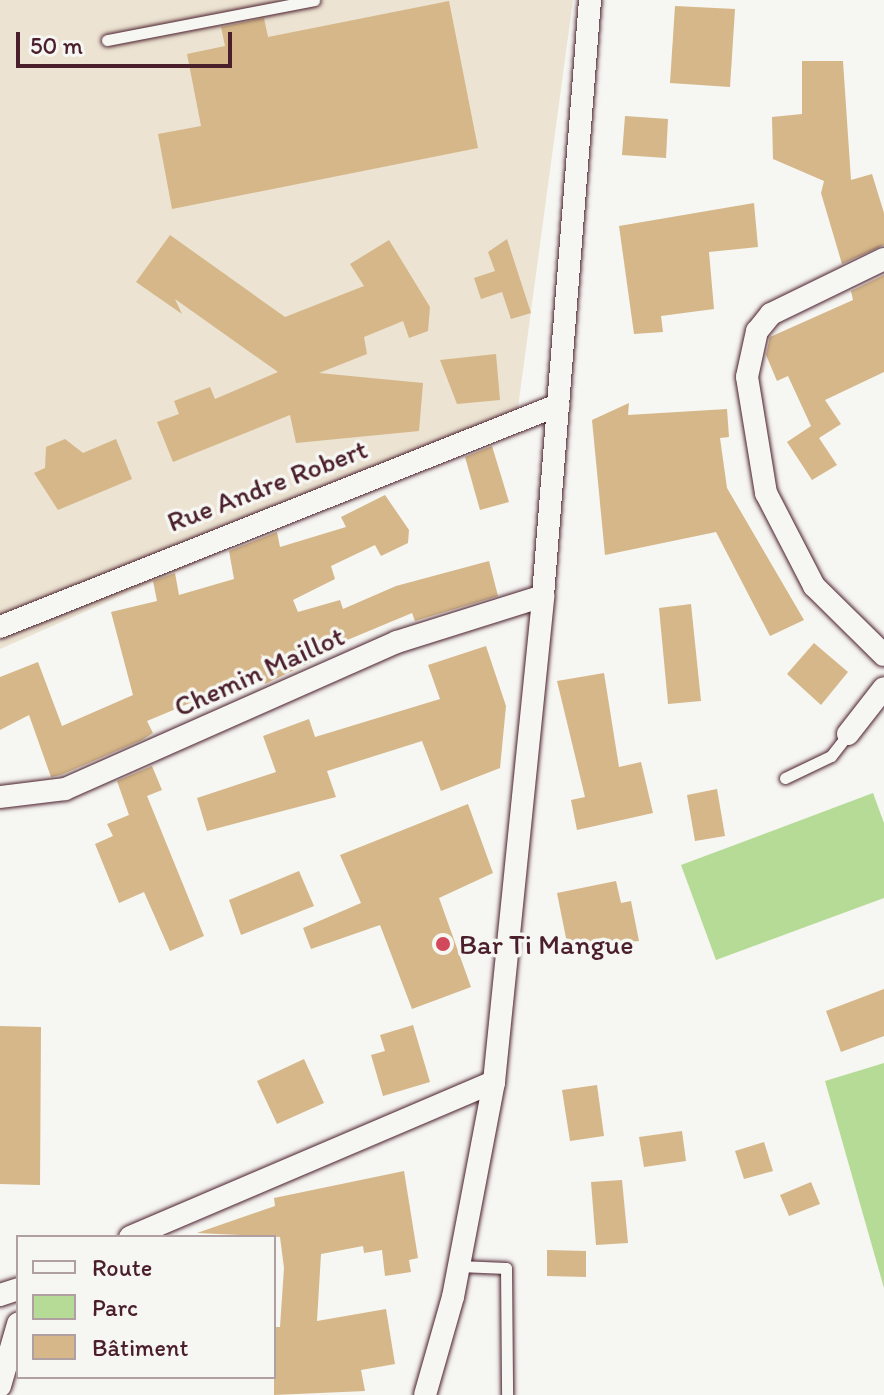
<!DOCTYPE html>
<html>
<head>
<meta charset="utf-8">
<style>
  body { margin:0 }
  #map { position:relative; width:884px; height:1395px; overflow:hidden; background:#f6f6f2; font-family:Itim,sans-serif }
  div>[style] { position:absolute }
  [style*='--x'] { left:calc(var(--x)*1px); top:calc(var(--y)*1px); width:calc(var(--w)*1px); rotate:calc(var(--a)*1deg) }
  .built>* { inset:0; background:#ece3d2 }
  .green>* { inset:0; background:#b6db96 }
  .building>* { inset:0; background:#d5b789 }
  .roads { filter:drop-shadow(0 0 2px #4a1f2b) drop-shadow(0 0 2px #4a1f2b) }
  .service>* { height:11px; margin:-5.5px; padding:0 5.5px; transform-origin:5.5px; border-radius:5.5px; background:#f6f6f2 }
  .minor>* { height:22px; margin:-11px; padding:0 11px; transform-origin:11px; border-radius:11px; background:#f6f6f2 }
  .dots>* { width:22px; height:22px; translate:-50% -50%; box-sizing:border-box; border:4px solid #f6f6f2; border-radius:50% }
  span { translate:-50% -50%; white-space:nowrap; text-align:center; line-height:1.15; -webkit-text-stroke:7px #f6f6f2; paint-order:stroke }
  .street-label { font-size:28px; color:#4a1f2b }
  .poi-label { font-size:28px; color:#4a1f2b }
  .left { translate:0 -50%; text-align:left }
  .legend { position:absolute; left:16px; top:1235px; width:260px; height:144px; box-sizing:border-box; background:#f6f6f2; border:2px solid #b1a0a2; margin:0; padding:10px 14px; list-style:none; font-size:24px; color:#4a1f2b }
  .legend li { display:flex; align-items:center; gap:16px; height:40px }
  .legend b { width:40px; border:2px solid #b1a0a2 }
  .scale { position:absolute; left:16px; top:32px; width:216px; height:36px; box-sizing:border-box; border:4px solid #4a1f2b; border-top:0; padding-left:10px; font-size:24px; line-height:28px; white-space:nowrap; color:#4a1f2b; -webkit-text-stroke:6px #f6f6f2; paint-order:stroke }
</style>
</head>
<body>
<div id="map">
  <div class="built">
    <div style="clip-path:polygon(0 0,573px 0,516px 422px,0 649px)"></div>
  </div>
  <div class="green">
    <div style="clip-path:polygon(873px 793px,884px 823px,884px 898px,716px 960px,681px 865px)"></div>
    <div style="clip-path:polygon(884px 1063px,884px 1288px,825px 1081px)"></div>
  </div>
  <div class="building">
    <div style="clip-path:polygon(449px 1px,478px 148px,172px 209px,158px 134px,201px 126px,187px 54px,225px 46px,221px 27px,264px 18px,268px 37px)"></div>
    <div style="clip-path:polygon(675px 6px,735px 9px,730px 87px,670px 83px)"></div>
    <div style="clip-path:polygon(802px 61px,843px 61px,851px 180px,872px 174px,884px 213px,884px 245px,842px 264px,821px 193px,824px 181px,773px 159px,772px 117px,802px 114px)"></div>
    <div style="clip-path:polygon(625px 116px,668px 119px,666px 158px,622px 155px)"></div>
    <div style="clip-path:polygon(754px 203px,758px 247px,709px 252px,714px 309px,661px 316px,663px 332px,634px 334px,619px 226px)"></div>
    <div style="clip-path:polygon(170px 235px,285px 317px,364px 286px,350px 264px,389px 240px,430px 307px,428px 331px,409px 338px,403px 321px,364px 337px,367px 354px,319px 373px,423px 383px,419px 431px,296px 443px,290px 415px,173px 462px,157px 422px,179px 414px,174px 401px,210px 387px,215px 399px,278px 372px,175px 299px,182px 314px,136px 282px)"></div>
    <div style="clip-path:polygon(507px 239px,531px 313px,511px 319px,502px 292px,481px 299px,474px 278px,495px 271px,488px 252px)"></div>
    <div style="clip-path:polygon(884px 275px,884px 372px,825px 400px,841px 424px,819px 438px,837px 465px,812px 480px,787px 442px,811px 426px,788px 376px,777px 381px,766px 355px,770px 337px,853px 300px,851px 291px)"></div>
    <div style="clip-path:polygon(496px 354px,500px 400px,457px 404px,440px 360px)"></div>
    <div style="clip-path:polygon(629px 403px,628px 415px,727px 409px,729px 437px,720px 438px,727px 488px,804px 620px,770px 636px,716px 532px,605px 555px,592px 420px)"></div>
    <div style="clip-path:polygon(65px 439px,83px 453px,116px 439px,132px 479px,58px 510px,34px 473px,45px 468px,46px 447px)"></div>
    <div style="clip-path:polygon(492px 446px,509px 502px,480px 510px,465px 457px)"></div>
    <div style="clip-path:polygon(385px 495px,409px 530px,408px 543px,381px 556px,375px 545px,331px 566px,335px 579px,293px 600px,298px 612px,340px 600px,343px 609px,396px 586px,489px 561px,498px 596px,415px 621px,412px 613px,309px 656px,311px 662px,265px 684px,261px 677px,238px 683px,147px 721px,153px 733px,142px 740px,61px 775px,51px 777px,29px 715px,0 730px,0 677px,38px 662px,62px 726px,133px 695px,111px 612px,157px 601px,153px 581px,175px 573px,179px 595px,234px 579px,229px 551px,277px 532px,280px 547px,346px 527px,341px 517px)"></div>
    <div style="clip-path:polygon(691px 604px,701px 701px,668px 704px,659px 608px)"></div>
    <div style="clip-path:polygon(814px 643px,848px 672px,821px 705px,787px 674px)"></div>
    <div style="clip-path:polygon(486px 646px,506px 706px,500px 768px,441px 791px,422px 741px,327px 771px,336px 797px,207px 831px,197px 798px,276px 772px,263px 736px,309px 719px,315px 737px,440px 699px,428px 665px)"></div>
    <div style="clip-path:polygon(604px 673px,619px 767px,641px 762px,653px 813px,577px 830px,571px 800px,585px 797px,557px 681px)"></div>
    <div style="clip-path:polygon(152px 766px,162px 790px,147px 796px,204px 936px,170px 951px,144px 892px,119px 903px,95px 844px,113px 836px,107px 824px,129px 815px,117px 781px)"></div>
    <div style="clip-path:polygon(717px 789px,725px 836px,695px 841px,687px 795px)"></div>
    <div style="clip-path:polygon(468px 804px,493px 873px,439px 898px,471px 987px,412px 1009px,380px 925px,311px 949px,303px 928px,361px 903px,340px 855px)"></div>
    <div style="clip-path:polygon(299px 871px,314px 906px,241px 935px,229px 900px)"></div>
    <div style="clip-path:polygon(616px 881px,621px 903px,631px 901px,639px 941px,568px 948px,557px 893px)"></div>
    <div style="clip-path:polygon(884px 989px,884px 1036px,841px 1052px,826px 1011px)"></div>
    <div style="clip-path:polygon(413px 1025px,430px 1082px,383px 1096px,371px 1055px,385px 1051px,380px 1035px)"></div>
    <div style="clip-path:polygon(0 1026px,41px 1027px,40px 1185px,0 1184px)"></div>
    <div style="clip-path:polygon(304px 1059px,324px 1103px,277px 1124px,257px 1081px)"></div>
    <div style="clip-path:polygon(597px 1085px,604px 1136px,570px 1141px,562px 1090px)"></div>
    <div style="clip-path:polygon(682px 1131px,686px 1161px,644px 1167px,639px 1137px)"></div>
    <div style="clip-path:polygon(764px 1142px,773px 1171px,744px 1179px,735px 1151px)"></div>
    <div style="clip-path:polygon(404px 1171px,418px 1258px,409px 1260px,411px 1272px,385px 1276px,382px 1250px,364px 1253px,363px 1246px,321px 1254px,317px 1321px,386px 1309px,395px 1364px,361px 1370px,365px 1391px,274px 1395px,274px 1327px,280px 1327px,284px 1268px,280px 1237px,197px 1233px,275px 1206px,274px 1198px)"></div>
    <div style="clip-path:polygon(622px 1180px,628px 1243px,596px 1245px,591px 1182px)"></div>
    <div style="clip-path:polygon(811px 1182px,820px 1204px,789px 1216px,780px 1195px)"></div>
    <div style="clip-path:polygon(547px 1250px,586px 1251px,586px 1277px,547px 1276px)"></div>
  </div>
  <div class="roads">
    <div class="service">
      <div style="--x:107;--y:40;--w:211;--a:-10.9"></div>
      <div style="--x:785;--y:778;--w:51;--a:-25.6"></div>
      <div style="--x:831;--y:756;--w:28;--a:-52"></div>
      <div style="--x:459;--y:1266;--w:47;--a:2.4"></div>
      <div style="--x:506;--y:1268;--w:127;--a:89.5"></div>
    </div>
    <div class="minor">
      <div style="--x:884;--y:259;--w:126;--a:154"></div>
      <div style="--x:771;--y:314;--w:22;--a:129"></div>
      <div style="--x:757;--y:331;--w:47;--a:102.3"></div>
      <div style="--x:747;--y:377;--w:118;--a:80.7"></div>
      <div style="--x:766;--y:493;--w:105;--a:62.7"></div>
      <div style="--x:814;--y:586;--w:98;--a:44.6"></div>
      <div style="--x:0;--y:627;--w:601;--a:-21.7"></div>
      <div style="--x:848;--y:734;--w:58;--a:-52"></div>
      <div style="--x:0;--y:797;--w:65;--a:-7"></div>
      <div style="--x:65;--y:789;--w:363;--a:-23.9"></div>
      <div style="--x:397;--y:642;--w:153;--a:-17.5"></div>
      <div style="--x:130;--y:1237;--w:396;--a:-23.1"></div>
      <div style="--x:0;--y:1295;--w:19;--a:-18"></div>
      <div style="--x:0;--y:1386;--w:65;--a:-73.8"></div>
      <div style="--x:425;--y:1395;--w:102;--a:-74.1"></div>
      <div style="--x:453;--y:1297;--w:219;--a:-79.2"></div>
      <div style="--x:494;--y:1082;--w:488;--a:-84.2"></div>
      <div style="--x:543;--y:596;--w:598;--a:-85.49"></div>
    </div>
  </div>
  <div class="dots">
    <div style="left:443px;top:944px;background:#d1495b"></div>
  </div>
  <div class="street-label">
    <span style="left:267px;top:485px;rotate:-21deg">Rue Andre Robert</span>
    <span style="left:259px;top:671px;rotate:-24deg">Chemin Maillot</span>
  </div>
  <div class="poi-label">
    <span class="left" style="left:459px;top:944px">Bar Ti Mangue</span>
  </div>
  <ul class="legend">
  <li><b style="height:10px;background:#f6f6f2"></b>Route</li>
  <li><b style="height:22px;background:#b6db96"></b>Parc</li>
  <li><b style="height:22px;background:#d5b789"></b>Bâtiment</li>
  </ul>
  <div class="scale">50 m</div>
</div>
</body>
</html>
